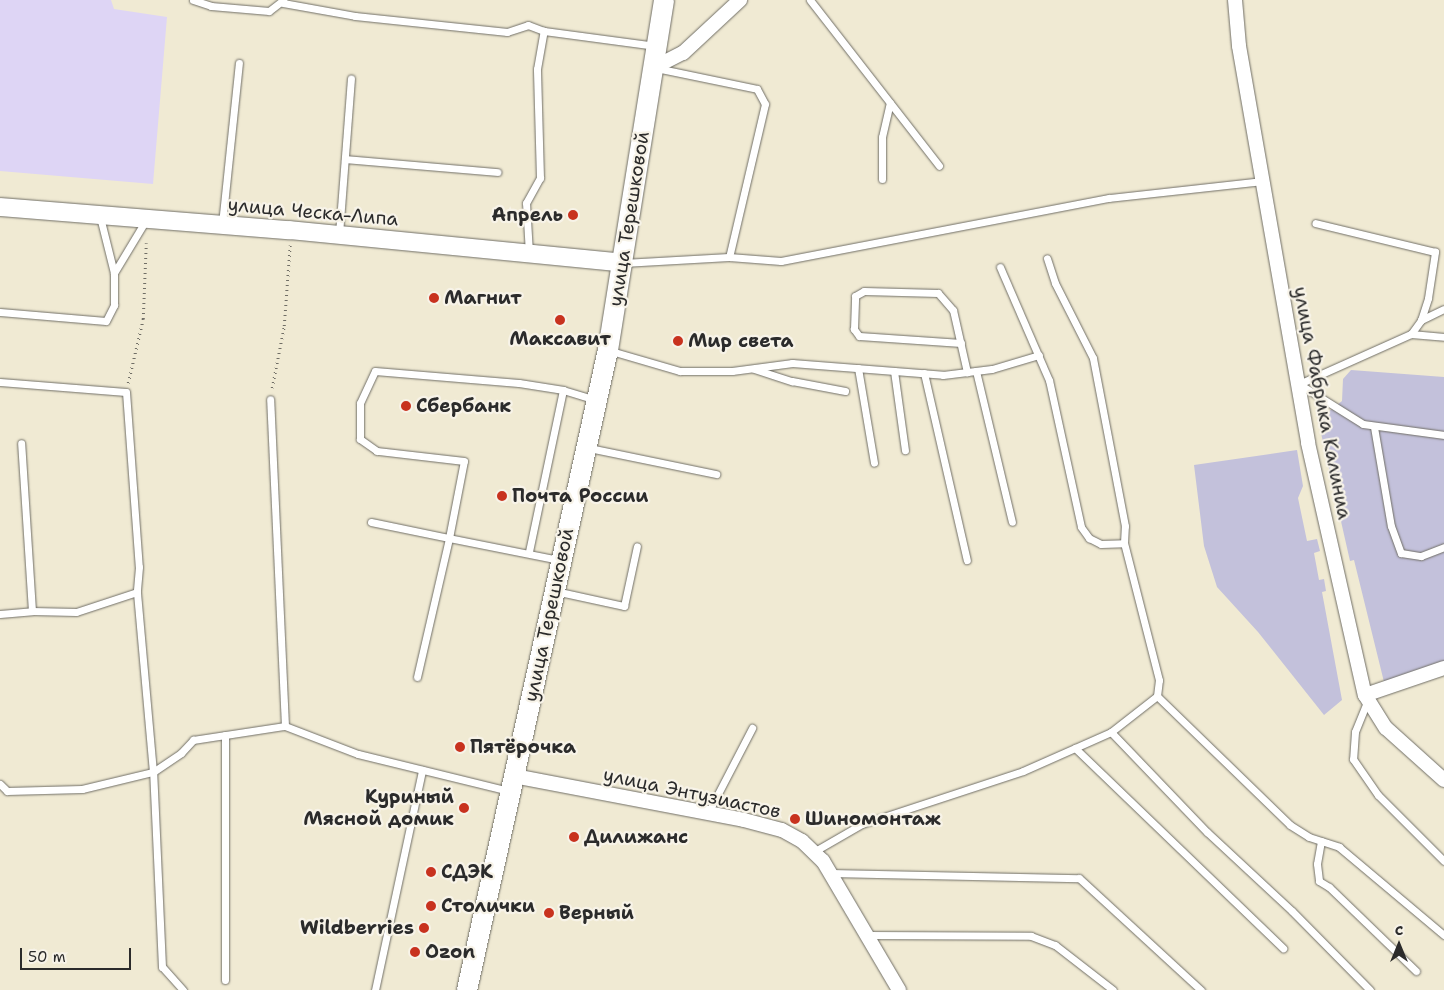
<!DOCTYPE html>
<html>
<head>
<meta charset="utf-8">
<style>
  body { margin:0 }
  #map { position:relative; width:1444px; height:990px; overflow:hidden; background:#f0ead3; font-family:"Shantell Sans",sans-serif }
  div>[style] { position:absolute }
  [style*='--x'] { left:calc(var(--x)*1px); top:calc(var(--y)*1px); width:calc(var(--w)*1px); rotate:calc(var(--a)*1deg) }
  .built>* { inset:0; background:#ded5f5 }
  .industrial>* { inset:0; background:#c3c1db }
  .path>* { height:2.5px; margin-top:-1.25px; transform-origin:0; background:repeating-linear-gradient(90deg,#706e66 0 1px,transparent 0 5px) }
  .roads { filter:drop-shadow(0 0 1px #706e66) drop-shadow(0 0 1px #706e66) }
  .service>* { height:7px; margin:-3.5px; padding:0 3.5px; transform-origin:3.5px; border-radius:3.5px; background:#fff }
  .minor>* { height:14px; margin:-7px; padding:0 7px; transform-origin:7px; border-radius:7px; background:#fff }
  .tertiary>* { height:18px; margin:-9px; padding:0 9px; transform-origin:9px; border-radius:9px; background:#fff }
  .secondary>* { height:20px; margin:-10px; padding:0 10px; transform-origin:10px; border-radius:10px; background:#fff }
  .dots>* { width:14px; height:14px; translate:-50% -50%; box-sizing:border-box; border:2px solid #f7f3e8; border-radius:50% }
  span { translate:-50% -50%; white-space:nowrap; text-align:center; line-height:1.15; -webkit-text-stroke:4.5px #f7f3e8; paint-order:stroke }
  .street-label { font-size:19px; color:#2b2b2b }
  .poi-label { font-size:19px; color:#2b2b2b; font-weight:700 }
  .right { translate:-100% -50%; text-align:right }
  .left { translate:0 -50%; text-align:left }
  .north { position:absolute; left:1374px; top:920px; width:50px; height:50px; -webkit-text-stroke:4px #f7f3e8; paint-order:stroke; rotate:0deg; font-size:14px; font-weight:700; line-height:20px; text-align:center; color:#2b2b2b }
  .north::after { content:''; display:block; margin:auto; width:18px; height:22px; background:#2b2b2b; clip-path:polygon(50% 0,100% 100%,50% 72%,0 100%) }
  .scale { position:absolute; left:20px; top:948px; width:111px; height:22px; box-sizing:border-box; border:2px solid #2b2b2b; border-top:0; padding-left:6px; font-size:15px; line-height:18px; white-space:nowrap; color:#2b2b2b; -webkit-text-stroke:4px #f7f3e8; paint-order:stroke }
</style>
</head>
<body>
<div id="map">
  <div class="built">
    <div style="clip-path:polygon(0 0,111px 0,114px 9px,167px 17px,153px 184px,0 171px)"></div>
  </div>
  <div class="industrial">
    <div style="clip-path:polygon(1351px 370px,1444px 377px,1444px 662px,1384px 682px,1354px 560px,1350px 561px,1318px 420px,1342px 401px,1343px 379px)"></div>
    <div style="clip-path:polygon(1297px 450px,1303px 486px,1298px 498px,1307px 541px,1317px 539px,1320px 551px,1314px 553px,1319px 580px,1324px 579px,1326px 591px,1322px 592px,1342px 700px,1324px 715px,1258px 632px,1217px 587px,1204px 546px,1194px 465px)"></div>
  </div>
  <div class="path">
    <div style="--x:128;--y:383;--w:66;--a:-76.8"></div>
    <div style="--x:143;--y:319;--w:76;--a:-87.7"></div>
    <div style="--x:272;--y:388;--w:63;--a:-79"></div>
    <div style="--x:284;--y:326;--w:81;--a:-85.8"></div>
  </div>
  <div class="roads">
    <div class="service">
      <div style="--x:193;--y:0;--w:19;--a:18"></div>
      <div style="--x:211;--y:6;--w:58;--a:4.9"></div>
      <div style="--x:269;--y:11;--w:18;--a:-38"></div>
      <div style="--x:810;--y:0;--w:210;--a:52.1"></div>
      <div style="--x:283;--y:3;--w:73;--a:10.2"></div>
      <div style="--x:355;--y:16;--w:153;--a:6"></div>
      <div style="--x:507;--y:32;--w:22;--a:-18"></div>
      <div style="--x:528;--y:25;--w:17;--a:21"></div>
      <div style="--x:656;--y:68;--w:103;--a:11.7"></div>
      <div style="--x:757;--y:89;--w:17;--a:62"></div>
      <div style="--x:765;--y:104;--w:157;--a:103.2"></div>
      <div style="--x:345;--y:159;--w:153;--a:4.9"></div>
      <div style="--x:882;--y:179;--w:42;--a:-90"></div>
      <div style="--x:882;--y:137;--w:35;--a:-77"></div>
      <div style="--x:222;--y:224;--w:162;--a:-84"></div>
      <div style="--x:339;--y:234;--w:156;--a:-85.6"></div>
      <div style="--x:529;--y:253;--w:50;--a:-93.4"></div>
      <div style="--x:526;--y:203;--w:29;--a:-61"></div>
      <div style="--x:540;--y:178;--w:109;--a:-91.6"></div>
      <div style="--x:537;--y:69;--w:39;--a:-80"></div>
      <div style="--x:544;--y:31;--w:113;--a:7.6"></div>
      <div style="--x:623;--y:263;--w:106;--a:-3.2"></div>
      <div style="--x:729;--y:257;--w:52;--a:4.4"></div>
      <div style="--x:781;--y:261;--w:334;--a:-10.9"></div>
      <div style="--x:1109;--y:198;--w:156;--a:-6.3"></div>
      <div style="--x:1000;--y:267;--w:123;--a:66.6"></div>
      <div style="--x:1049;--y:380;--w:150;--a:77.7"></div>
      <div style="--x:1081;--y:527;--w:14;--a:54"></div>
      <div style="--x:1089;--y:538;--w:13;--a:27"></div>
      <div style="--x:1101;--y:544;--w:23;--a:-2"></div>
      <div style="--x:114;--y:273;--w:62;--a:-58.9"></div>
      <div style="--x:0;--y:312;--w:106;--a:4.9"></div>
      <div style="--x:106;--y:321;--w:18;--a:-63"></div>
      <div style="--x:114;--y:305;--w:32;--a:-90"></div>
      <div style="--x:114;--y:273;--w:58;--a:-104"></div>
      <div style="--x:1421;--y:320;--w:25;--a:-26"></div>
      <div style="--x:1411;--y:334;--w:33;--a:5"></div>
      <div style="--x:961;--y:343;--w:102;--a:-176.1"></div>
      <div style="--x:859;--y:336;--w:9;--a:-126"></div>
      <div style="--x:854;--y:329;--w:33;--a:-88"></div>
      <div style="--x:855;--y:296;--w:10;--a:-29"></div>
      <div style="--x:864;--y:291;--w:74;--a:1.5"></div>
      <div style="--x:938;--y:293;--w:23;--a:49"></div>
      <div style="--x:953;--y:310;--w:64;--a:77.3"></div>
      <div style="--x:611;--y:351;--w:72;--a:16.2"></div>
      <div style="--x:680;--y:371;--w:52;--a:0"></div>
      <div style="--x:732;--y:371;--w:61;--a:-7.6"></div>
      <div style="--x:792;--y:363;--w:151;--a:4.5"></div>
      <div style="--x:943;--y:375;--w:49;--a:-7"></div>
      <div style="--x:992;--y:369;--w:49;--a:-16.6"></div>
      <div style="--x:858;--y:368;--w:96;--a:80.4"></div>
      <div style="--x:754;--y:369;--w:40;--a:18"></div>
      <div style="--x:792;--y:381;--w:54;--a:10.7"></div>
      <div style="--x:894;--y:371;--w:80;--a:82.1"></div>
      <div style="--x:976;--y:371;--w:155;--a:76.6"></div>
      <div style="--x:924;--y:373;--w:192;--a:77.1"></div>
      <div style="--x:0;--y:382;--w:126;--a:4.5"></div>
      <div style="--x:126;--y:392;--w:175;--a:85.8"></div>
      <div style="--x:139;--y:567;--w:25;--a:95"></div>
      <div style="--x:137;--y:592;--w:64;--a:161.8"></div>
      <div style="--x:76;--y:612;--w:44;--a:-178.7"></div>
      <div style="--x:32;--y:611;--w:168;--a:-93.7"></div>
      <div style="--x:1299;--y:384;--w:123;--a:-24.1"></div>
      <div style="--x:1411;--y:334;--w:17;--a:-54"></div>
      <div style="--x:1421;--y:320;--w:23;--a:-72"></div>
      <div style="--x:1428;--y:298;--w:47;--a:-81.3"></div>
      <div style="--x:1435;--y:252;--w:123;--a:-166.4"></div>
      <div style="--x:1299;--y:384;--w:75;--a:32"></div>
      <div style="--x:1363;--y:424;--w:82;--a:7.7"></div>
      <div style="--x:563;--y:390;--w:34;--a:17"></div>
      <div style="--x:1374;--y:427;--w:100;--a:80.3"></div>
      <div style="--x:1391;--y:526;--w:29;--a:70"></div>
      <div style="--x:1401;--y:553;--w:20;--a:9"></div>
      <div style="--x:1421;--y:556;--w:25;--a:-21"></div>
      <div style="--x:589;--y:448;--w:130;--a:11.6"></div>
      <div style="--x:371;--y:522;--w:80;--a:11.6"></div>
      <div style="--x:449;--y:538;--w:78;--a:-79"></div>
      <div style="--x:464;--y:461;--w:88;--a:-173.4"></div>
      <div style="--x:377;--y:451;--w:21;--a:-145"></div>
      <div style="--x:360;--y:439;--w:36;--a:-90"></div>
      <div style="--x:360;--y:403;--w:35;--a:-65"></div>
      <div style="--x:375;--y:371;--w:144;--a:4.8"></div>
      <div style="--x:519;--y:383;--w:45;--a:9"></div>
      <div style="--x:563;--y:390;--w:166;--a:101.9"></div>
      <div style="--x:555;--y:591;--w:71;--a:12.3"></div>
      <div style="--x:624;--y:606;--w:61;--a:-77.8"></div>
      <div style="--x:0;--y:614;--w:32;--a:-5"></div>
      <div style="--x:417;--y:677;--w:143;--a:-77"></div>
      <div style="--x:449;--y:538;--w:112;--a:11.3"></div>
      <div style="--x:1157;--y:696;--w:185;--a:44.1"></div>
      <div style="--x:1290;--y:825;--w:22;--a:32"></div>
      <div style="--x:1309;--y:837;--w:32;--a:18"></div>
      <div style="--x:1339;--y:847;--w:137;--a:40"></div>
      <div style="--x:1367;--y:702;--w:32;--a:112"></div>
      <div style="--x:1355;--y:732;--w:27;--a:94"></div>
      <div style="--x:1353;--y:759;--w:44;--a:55.2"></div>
      <div style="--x:1378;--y:795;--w:93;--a:45"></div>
      <div style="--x:285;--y:726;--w:78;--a:21"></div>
      <div style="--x:358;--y:754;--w:155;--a:13.8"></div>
      <div style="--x:1111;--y:732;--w:139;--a:46.2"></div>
      <div style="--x:1207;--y:832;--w:116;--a:42.9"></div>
      <div style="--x:1292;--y:911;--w:111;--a:45.4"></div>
      <div style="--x:225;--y:735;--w:245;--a:90"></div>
      <div style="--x:1075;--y:748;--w:289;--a:43.9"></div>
      <div style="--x:0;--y:784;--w:10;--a:45"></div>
      <div style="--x:7;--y:791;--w:75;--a:-1.5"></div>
      <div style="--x:82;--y:789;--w:73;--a:-13.5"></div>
      <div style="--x:153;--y:772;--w:181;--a:-95.1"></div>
      <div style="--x:708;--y:813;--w:96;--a:-62.6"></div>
      <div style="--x:1321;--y:841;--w:23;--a:100"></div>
      <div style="--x:1317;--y:864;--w:17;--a:83"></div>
      <div style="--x:1319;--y:881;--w:12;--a:31"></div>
      <div style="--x:1329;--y:887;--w:121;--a:44"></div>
      <div style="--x:815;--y:851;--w:54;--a:-29.9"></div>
      <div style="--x:862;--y:824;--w:169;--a:-18.2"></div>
      <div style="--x:1023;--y:771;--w:96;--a:-23.9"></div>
      <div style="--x:1111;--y:732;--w:58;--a:-38"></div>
      <div style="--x:1157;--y:696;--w:16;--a:-83"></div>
      <div style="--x:1159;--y:680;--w:141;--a:-104.3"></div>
      <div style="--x:1124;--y:543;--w:17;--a:-87"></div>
      <div style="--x:1125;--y:526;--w:171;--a:-100.8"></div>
      <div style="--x:1093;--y:358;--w:84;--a:-116.9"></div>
      <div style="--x:1055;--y:283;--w:26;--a:-108"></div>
      <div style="--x:830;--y:873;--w:249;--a:1.2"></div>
      <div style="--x:1079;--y:878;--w:166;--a:42.6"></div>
      <div style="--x:867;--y:935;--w:164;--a:0.3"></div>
      <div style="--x:1031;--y:936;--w:26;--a:21"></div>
      <div style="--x:1055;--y:945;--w:73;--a:37.8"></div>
      <div style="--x:183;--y:990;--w:31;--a:-132"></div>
      <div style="--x:162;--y:967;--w:195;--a:-92.6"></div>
      <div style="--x:153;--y:772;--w:34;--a:-34"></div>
      <div style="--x:181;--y:753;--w:18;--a:-47"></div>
      <div style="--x:193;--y:740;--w:93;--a:-8.7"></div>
      <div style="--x:285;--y:726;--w:327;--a:-92.6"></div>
      <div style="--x:375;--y:990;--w:225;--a:-77.9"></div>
    </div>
    <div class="minor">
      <div style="--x:1235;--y:0;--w:46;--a:85"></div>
      <div style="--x:1239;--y:46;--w:403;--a:80.1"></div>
      <div style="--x:1308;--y:443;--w:258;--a:77.3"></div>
      <div style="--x:1365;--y:695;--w:39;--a:58"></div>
      <div style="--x:1386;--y:728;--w:78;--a:41.9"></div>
      <div style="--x:653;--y:68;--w:34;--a:-27"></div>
      <div style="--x:683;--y:53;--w:78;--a:-42.9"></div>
      <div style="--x:1365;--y:695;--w:83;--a:-18.9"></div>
      <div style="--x:514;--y:776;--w:234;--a:10.8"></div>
      <div style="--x:744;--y:820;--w:39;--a:15"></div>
      <div style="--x:782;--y:830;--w:23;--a:29"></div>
      <div style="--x:802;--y:841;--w:29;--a:44"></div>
      <div style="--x:823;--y:861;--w:150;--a:59.5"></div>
    </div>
    <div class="tertiary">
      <div style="--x:0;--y:207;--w:290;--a:4.6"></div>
      <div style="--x:289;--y:230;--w:336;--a:5.6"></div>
    </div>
    <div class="secondary">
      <div style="--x:467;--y:990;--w:655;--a:-77.58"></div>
      <div style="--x:608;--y:350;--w:354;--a:-80.9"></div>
    </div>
  </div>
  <div class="dots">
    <div style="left:573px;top:215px;background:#c8321e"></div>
    <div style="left:434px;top:298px;background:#c8321e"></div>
    <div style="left:560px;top:320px;background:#c8321e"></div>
    <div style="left:678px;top:341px;background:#c8321e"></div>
    <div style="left:406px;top:406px;background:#c8321e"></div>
    <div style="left:502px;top:496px;background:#c8321e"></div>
    <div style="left:460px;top:747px;background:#c8321e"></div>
    <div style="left:464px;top:808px;background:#c8321e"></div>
    <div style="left:795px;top:819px;background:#c8321e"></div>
    <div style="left:574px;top:837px;background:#c8321e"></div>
    <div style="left:431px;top:872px;background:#c8321e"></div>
    <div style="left:431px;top:906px;background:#c8321e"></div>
    <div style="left:549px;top:913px;background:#c8321e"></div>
    <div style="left:424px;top:928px;background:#c8321e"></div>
    <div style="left:415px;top:952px;background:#c8321e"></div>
  </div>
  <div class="street-label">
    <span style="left:313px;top:212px;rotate:5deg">улица Ческа-Липа</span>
    <span style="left:629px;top:219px;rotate:-81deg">улица Терешковой</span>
    <span style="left:1322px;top:403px;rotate:79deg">улица Фабрика Калиниа</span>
    <span style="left:549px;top:615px;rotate:-78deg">улица Терешковой</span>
    <span style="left:692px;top:793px;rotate:12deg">улица Энтузиастов</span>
  </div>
  <div class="poi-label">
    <span class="right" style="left:563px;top:215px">Апрель</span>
    <span class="left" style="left:444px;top:298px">Магнит</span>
    <span style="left:560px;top:339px">Максавит</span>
    <span class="left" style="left:688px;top:341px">Мир света</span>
    <span class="left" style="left:416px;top:406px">Сбербанк</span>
    <span class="left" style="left:512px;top:496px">Почта России</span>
    <span class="left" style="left:470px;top:747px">Пятёрочка</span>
    <span class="right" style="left:454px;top:808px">Куриный<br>Мясной домик</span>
    <span class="left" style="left:805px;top:819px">Шиномонтаж</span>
    <span class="left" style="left:584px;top:837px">Дилижанс</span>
    <span class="left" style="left:441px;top:872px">СДЭК</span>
    <span class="left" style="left:441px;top:906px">Столички</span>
    <span class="left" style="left:559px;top:913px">Верный</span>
    <span class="right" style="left:414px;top:928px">Wildberries</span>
    <span class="left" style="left:425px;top:952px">Ozon</span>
  </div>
  <div class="north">С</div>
  <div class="scale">50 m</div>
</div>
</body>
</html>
